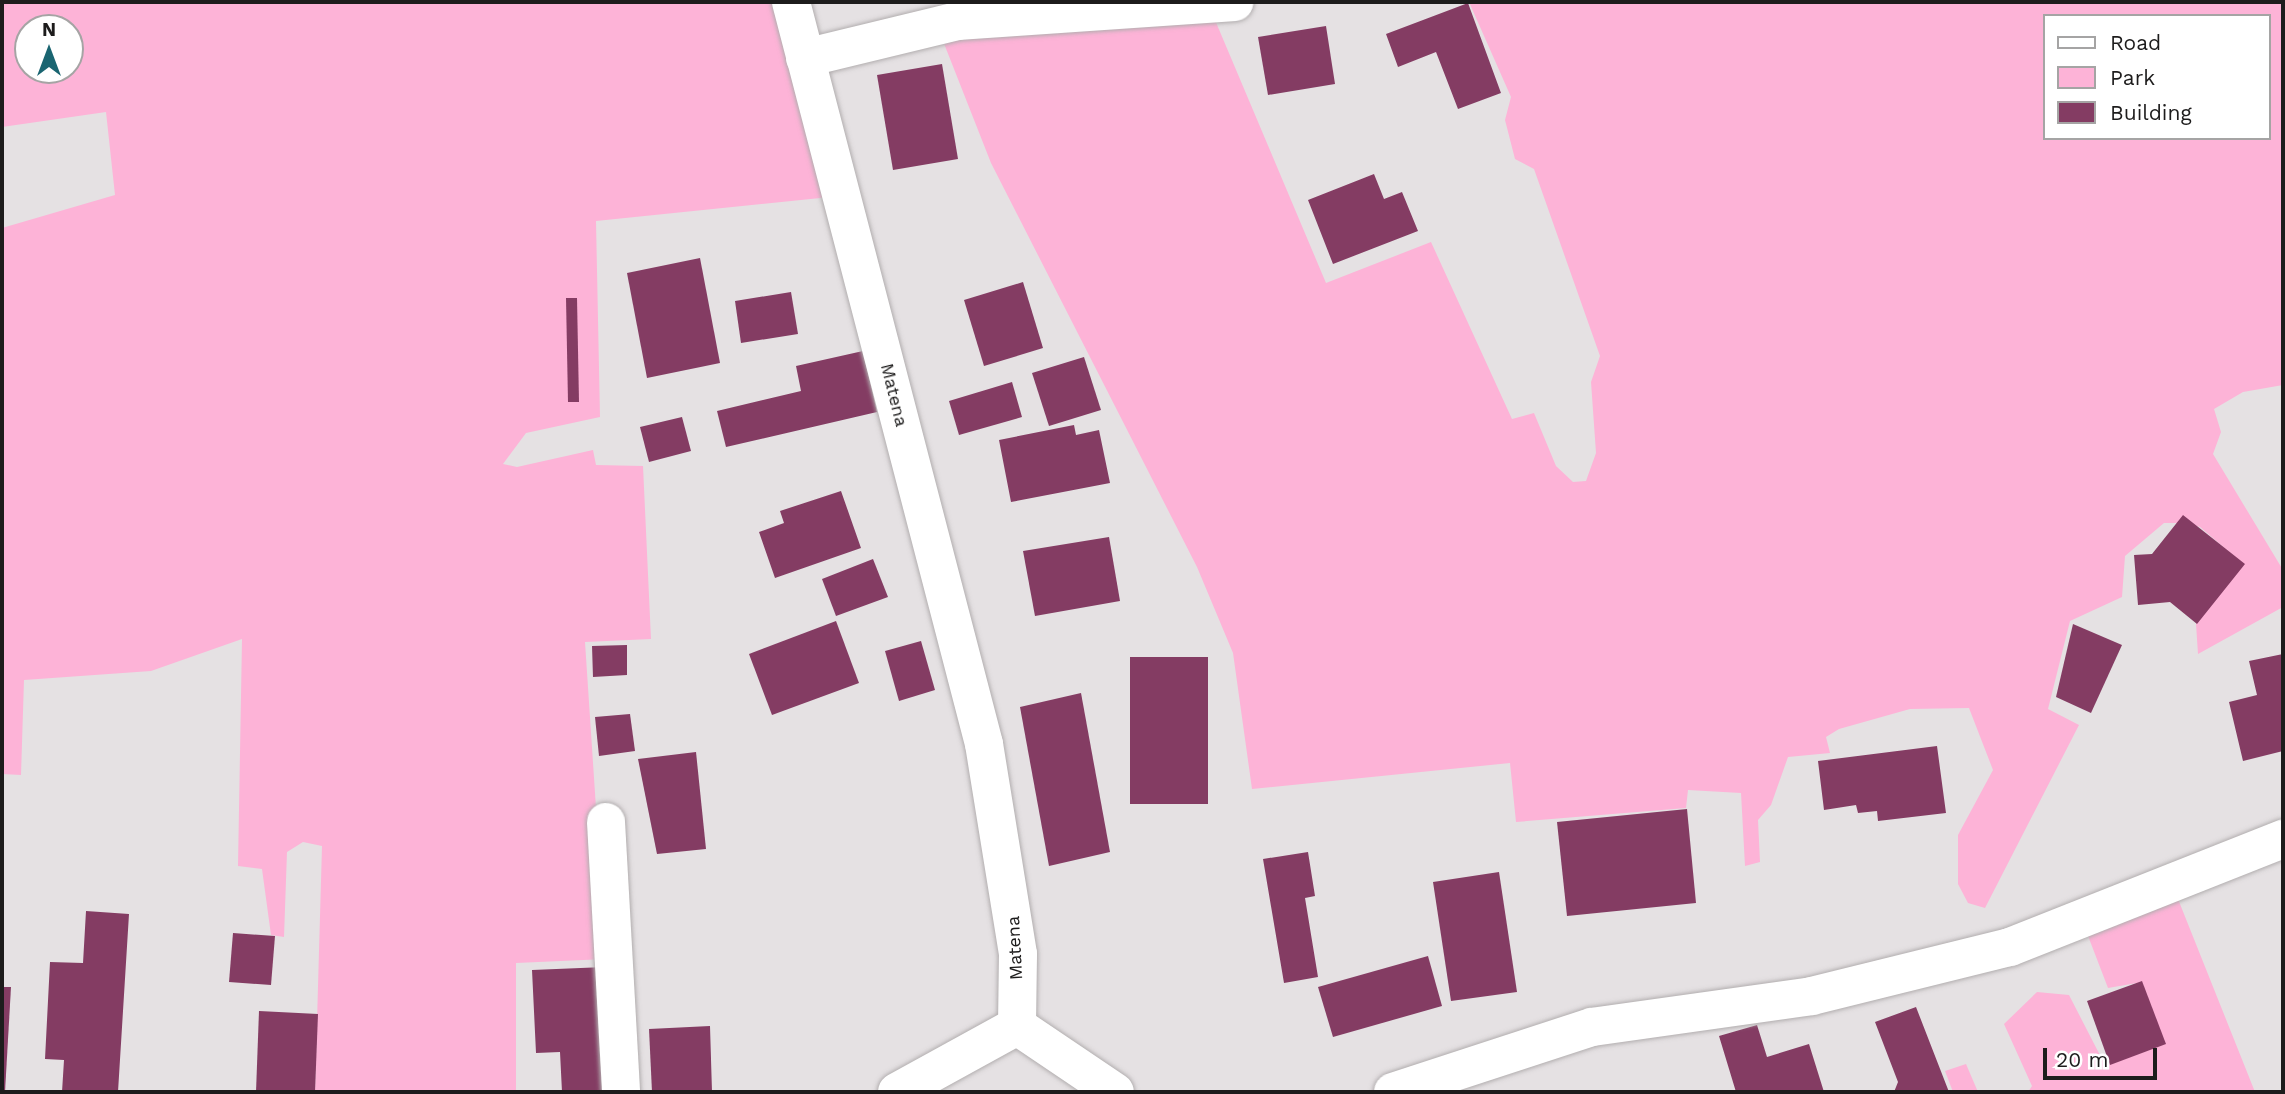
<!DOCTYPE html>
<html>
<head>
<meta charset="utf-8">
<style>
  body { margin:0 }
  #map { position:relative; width:2285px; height:1094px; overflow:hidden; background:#e5e1e3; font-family:"Work Sans",sans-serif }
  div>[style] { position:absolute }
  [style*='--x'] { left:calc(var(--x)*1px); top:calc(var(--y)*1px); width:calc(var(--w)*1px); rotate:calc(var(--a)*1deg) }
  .green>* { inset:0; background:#fdb3d7 }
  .building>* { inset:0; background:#843c63 }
  .roads { filter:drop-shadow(0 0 2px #b2aeaf) drop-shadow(0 0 2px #b2aeaf) }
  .street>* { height:38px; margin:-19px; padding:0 19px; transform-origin:19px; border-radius:19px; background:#fff }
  span { translate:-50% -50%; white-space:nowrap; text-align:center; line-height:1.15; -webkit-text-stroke:7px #fff; paint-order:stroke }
  .street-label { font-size:18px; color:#1d1c1c }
  .frame { position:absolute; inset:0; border:4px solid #1d1c1c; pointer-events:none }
  .legend { position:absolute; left:2043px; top:14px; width:228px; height:126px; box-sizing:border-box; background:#fff; border:2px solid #a5a4a4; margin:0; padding:9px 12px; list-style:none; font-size:21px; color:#1d1c1c }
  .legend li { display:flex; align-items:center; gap:14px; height:35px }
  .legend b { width:35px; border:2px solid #a5a4a4 }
  .north { position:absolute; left:14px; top:14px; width:70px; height:70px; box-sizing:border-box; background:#fff; border:2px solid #a5a4a4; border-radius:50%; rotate:0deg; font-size:19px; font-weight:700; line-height:28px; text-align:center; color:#1d1c1c }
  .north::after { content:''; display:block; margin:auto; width:24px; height:32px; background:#1a6571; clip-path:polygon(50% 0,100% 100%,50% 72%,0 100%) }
  .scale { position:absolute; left:2043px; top:1048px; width:114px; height:32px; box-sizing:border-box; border:4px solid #1d1c1c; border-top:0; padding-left:9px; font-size:21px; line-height:24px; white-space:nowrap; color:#1d1c1c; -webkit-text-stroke:5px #fff; paint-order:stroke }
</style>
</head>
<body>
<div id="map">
  <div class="green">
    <div style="clip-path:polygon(evenodd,2px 2px,778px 2px,830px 197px,596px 221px,600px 417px,526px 433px,503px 464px,517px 467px,593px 450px,596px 465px,643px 466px,651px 639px,585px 642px,606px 959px,516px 963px,516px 1092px,315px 1092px,322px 846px,303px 842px,287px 852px,284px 937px,271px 935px,262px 869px,238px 866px,242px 639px,151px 671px,24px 680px,21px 775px,2px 774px,2px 228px,115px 195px,106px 112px,2px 127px,2px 2px,28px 28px,70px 28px,70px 70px,28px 70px,28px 28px)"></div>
    <div style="clip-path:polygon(evenodd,1469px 2px,2283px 2px,2283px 385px,2243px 392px,2214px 409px,2221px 432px,2213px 454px,2283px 570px,2283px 607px,2198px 654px,2196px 624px,2243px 564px,2200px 527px,2186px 523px,2164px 523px,2125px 556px,2122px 597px,2070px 621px,2048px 709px,2079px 725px,1985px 908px,1968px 903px,1958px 884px,1958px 835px,1993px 770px,1969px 708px,1910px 709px,1839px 729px,1826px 737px,1830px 753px,1788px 757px,1771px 805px,1758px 820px,1760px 862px,1745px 866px,1741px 793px,1688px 790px,1686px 808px,1516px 822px,1510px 763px,1252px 789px,1233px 653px,1197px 567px,991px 163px,943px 41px,1215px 20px,1326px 283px,1431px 242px,1512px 419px,1534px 413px,1556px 466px,1573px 482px,1586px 481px,1596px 453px,1591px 382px,1600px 356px,1534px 169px,1515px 159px,1505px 120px,1511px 97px,1469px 2px,2045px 16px,2269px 16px,2269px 138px,2045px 138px,2045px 16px)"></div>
    <div style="clip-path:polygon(2176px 894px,2255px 1092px,2028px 1092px,2032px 1086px,2004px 1024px,2037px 992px,2069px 995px,2105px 1065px,2160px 1041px,2137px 983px,2108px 988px,2085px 928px)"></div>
    <div style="clip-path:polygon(1966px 1064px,1978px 1092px,1953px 1092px,1945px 1071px)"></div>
  </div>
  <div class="building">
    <div style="clip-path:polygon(1468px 3px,1501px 93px,1458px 109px,1436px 52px,1398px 67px,1386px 34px)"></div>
    <div style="clip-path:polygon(1326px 26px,1335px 84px,1268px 95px,1258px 37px)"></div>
    <div style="clip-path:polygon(942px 64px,958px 159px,893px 170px,877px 75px)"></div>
    <div style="clip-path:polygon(1374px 174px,1384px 199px,1402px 192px,1418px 231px,1333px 264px,1308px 200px)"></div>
    <div style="clip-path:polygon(700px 258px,720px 363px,647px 378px,627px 273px)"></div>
    <div style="clip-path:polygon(1023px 282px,1043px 348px,984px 366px,964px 300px)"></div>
    <div style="clip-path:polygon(791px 292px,798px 334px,741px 343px,735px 301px)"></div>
    <div style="clip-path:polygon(566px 298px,577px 298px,579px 402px,568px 402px)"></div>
    <div style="clip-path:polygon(863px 351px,877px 412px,726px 447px,717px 411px,801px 391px,796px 366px)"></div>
    <div style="clip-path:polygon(1084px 357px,1101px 410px,1049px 426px,1032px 373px)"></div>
    <div style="clip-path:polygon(1012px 382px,1022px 417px,959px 435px,949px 401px)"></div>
    <div style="clip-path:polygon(682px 417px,691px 451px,649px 462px,640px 427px)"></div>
    <div style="clip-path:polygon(1074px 425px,1076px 435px,1099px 430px,1110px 483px,1011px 502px,999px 440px)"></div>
    <div style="clip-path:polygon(841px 491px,861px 548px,775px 578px,759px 532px,784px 523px,780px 511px)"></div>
    <div style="clip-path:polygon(2183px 515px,2245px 564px,2197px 624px,2170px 602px,2138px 605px,2134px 555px,2152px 554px)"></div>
    <div style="clip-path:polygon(1109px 537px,1120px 601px,1035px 616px,1023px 551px)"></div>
    <div style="clip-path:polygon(873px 559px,888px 597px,836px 616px,822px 579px)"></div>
    <div style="clip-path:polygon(836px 621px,859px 683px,772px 715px,749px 654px)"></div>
    <div style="clip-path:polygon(2073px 624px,2122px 645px,2091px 713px,2056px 697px)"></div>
    <div style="clip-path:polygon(921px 641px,935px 690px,899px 701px,885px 651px)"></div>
    <div style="clip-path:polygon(627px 645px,627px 675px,593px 677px,592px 646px)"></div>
    <div style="clip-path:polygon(2283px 654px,2283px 751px,2243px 761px,2229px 702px,2257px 695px,2249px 661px)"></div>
    <div style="clip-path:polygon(1130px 657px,1208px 657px,1208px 804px,1130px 804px)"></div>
    <div style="clip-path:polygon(1081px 693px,1110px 852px,1049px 866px,1020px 707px)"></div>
    <div style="clip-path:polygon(630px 714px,635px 751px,599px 756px,595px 717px)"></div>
    <div style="clip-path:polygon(1937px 746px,1946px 813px,1878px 821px,1877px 811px,1858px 813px,1856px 805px,1824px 810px,1818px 761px)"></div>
    <div style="clip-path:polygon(696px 752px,706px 849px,657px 854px,638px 759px)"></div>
    <div style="clip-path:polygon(1687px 809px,1696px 903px,1567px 916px,1557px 822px)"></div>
    <div style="clip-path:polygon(1308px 852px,1315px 896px,1305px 898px,1318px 977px,1284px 983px,1263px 859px)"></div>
    <div style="clip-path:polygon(1499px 872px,1517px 992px,1451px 1001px,1433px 882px)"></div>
    <div style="clip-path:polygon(86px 911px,129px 914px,118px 1092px,62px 1092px,64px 1060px,45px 1059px,50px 962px,83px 963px)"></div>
    <div style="clip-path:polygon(233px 933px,275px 936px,271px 985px,229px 982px)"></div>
    <div style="clip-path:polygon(1428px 956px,1442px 1006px,1333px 1037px,1318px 987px)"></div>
    <div style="clip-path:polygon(605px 967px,610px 1092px,562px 1092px,560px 1052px,536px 1053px,532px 970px)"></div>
    <div style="clip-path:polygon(2142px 981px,2166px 1044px,2110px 1065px,2087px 1001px)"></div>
    <div style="clip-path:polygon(2px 987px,11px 987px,5px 1092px,2px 1092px)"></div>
    <div style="clip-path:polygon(1916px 1007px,1949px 1092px,1894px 1092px,1898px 1082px,1875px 1022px)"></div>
    <div style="clip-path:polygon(259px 1011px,318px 1014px,315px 1092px,256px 1092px)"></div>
    <div style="clip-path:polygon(1757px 1025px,1767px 1057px,1809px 1044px,1824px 1092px,1736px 1092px,1719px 1036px)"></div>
    <div style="clip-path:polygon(710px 1026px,712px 1092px,652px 1092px,649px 1029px)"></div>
  </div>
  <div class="roads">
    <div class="street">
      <div style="--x:791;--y:2;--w:767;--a:75.42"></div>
      <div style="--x:984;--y:744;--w:213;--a:80.8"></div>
      <div style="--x:1018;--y:954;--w:72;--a:90.8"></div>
      <div style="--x:805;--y:58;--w:157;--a:-13.6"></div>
      <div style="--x:958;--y:21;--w:277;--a:-3.9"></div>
      <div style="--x:606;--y:822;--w:270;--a:86.8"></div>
      <div style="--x:1017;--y:1026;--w:118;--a:34"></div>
      <div style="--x:897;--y:1092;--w:137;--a:-28.8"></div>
      <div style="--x:1393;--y:1092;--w:209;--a:-18.1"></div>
      <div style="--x:1592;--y:1027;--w:222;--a:-8"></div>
      <div style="--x:1812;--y:996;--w:204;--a:-13.9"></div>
      <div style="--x:2010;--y:947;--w:294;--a:-21.6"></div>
    </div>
  </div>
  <div class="street-label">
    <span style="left:894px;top:395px;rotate:76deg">Matena</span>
    <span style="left:1015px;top:948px;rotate:-93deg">Matena</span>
  </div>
  <div class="frame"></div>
  <ul class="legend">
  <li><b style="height:9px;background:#fff"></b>Road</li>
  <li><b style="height:19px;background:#fdb3d7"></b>Park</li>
  <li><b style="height:19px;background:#843c63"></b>Building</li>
  </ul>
  <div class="north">N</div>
  <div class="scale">20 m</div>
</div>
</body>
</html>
